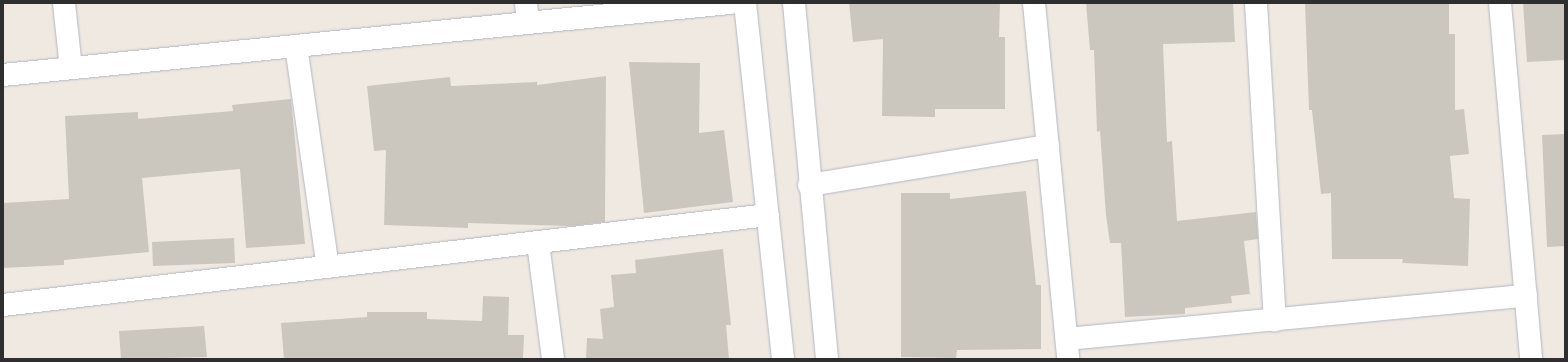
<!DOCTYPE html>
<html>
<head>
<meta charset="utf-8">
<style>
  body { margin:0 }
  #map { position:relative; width:1568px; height:362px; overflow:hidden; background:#efe9e1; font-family:"DejaVu Sans",sans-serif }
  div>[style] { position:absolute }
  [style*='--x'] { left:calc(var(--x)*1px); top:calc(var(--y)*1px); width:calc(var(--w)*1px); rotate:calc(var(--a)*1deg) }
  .building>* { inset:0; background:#cbc7bf }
  .roads { filter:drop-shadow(0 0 1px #b4b7c1) drop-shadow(0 0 1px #b4b7c1) }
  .minor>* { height:22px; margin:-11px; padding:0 11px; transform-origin:11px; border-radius:11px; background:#fff }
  span { translate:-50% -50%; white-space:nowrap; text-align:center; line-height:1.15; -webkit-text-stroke:3px #fff; paint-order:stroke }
  .frame { position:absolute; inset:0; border:4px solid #2e2e2e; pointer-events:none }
</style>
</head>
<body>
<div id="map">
  <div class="building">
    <div style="clip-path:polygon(849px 3px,1000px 3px,999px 37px,1005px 37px,1005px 109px,935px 109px,935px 117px,882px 116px,883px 39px,853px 42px)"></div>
    <div style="clip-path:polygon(1086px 3px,1233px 3px,1235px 42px,1163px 44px,1167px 142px,1172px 141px,1177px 221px,1256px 212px,1258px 239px,1244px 241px,1250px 294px,1231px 296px,1232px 303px,1185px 308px,1185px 314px,1125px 317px,1121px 243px,1110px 243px,1106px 215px,1100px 131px,1097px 132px,1094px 50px,1090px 50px)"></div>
    <div style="clip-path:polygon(1305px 3px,1449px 3px,1449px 34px,1455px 34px,1455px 110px,1464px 109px,1469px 154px,1450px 156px,1454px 198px,1470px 199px,1468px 266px,1402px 263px,1403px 259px,1332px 259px,1331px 193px,1321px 194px,1312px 110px,1309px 110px)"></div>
    <div style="clip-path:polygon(1523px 3px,1565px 3px,1565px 60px,1527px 62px)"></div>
    <div style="clip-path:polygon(629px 62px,700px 63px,699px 133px,724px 130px,733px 202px,644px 213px)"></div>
    <div style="clip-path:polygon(606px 76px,605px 222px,571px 226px,468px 223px,468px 228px,384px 225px,386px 150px,374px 151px,367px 86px,450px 77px,451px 86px,537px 82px,537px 85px)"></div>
    <div style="clip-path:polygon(291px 99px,305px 244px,246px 248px,240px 169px,142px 178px,149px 252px,64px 260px,64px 265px,3px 268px,3px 203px,69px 199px,65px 116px,138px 112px,138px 119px,233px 111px,232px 105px)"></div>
    <div style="clip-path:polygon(1565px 134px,1565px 246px,1547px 247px,1542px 135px)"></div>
    <div style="clip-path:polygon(1026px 191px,1036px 285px,1041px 285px,1041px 349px,957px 350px,956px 358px,901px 357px,901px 193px,950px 193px,950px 199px)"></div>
    <div style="clip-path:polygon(234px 238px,235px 263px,153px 266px,152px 242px)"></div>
    <div style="clip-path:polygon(723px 249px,731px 325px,726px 325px,729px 359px,586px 359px,587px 338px,603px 339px,600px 309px,614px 307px,611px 275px,636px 273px,635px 260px)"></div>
    <div style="clip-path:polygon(483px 296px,509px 297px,508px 335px,524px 335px,523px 359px,284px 359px,281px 323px,367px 317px,367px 312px,427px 312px,427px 319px,482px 321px)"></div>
    <div style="clip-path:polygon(204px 326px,207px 357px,121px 359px,119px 331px)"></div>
  </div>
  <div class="roads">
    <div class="minor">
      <div style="--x:64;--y:3;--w:65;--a:83.9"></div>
      <div style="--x:526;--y:3;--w:20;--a:84"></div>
      <div style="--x:745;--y:3;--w:358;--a:83.9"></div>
      <div style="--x:794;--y:3;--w:358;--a:84.7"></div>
      <div style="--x:1034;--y:3;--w:358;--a:84.5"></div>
      <div style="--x:1256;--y:3;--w:318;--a:86.6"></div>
      <div style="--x:1500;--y:3;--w:357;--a:85"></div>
      <div style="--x:296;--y:46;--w:223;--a:81.8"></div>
      <div style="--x:3;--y:75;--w:730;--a:-5.66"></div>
      <div style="--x:809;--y:185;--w:242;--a:-9.3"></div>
      <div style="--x:538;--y:243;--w:117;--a:82.6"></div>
      <div style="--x:3;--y:305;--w:770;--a:-6.71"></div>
      <div style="--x:1067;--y:339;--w:461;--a:-5.4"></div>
    </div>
  </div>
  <div class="frame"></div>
</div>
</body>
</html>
